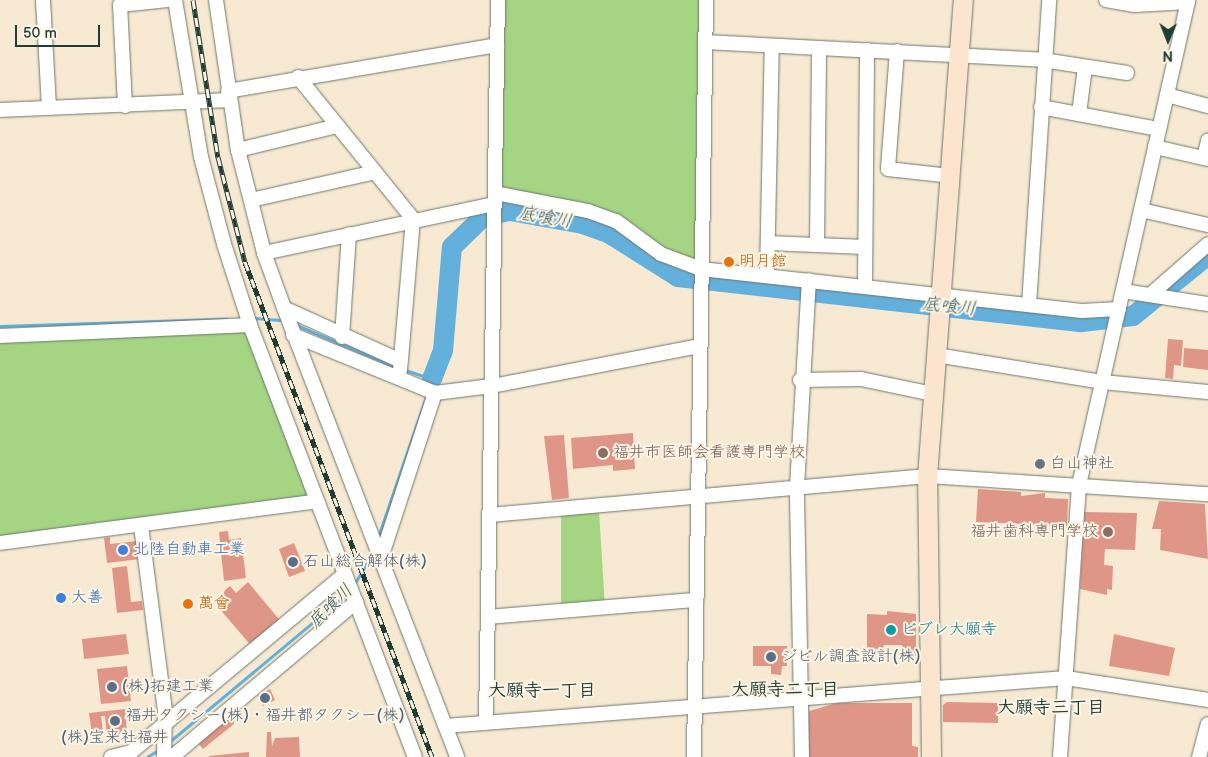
<!DOCTYPE html>
<html>
<head>
<meta charset="utf-8">
<style>
  body { margin:0 }
  #map { position:relative; width:1208px; height:757px; overflow:hidden; background:#f8e9d3; font-family:"Balsamiq Sans","Klee One",sans-serif }
  div>[style] { position:absolute }
  [style*='--x'] { left:calc(var(--x)*1px); top:calc(var(--y)*1px); width:calc(var(--w)*1px); rotate:calc(var(--a)*1deg) }
  .green>* { inset:0; background:#a5d583 }
  .stream>* { height:3px; margin:-1.5px; padding:0 1.5px; transform-origin:1.5px; border-radius:1.5px; background:#64b0dd }
  .river>* { height:20px; margin:-10px; padding:0 10px; transform-origin:10px; border-radius:10px; background:#64b0dd }
  .building>* { inset:0; background:#e09687 }
  .roads { filter:drop-shadow(0 0 1px #6b796c) drop-shadow(0 0 1px #6b796c) }
  .street>* { height:14px; margin:-7px; padding:0 7px; transform-origin:7px; border-radius:7px; background:#fff }
  .secondary>* { height:19px; margin:-9.5px; padding:0 9.5px; transform-origin:9.5px; border-radius:9.5px; background:#fce5cf }
  .rail>* { height:5px; margin-top:-2.5px; transform-origin:0; background:repeating-linear-gradient(90deg,#fcf5e5 0 9px,#1f3d34 0 18px); box-sizing:border-box; border-block:1px solid #1f3d34 }
  .dots>* { width:14px; height:14px; translate:-50% -50%; box-sizing:border-box; border:2px solid #fcf5e5; border-radius:50% }
  span { translate:-50% -50%; white-space:nowrap; text-align:center; line-height:1.15; -webkit-text-stroke:4px #fcf5e5; paint-order:stroke }
  .food-label { font-size:16px; color:#c56008 }
  .left { translate:0 -50%; text-align:left }
  .education-label { font-size:16px; color:#785e54 }
  .right { translate:-100% -50%; text-align:right }
  .worship-label { font-size:16px; color:#5b616d }
  .shop-label { font-size:16px; color:#366cbe }
  .service-label { font-size:16px; color:#4e5e75 }
  .culture-label { font-size:16px; color:#0d838f }
  .water-label { font-size:18px; color:#305a5e; font-style:italic }
  .neighbourhood-label { font-size:18px; color:#1f3d34; font-weight:700 }
  .north { position:absolute; left:1143px; top:15px; width:50px; height:50px; -webkit-text-stroke:4px #fcf5e5; paint-order:stroke; rotate:181deg; font-size:14px; font-weight:700; line-height:20px; text-align:center; color:#1f3d34 }
  .north::after { content:''; display:block; margin:auto; width:18px; height:22px; background:#1f3d34; clip-path:polygon(50% 0,100% 100%,50% 72%,0 100%) }
  .scale { position:absolute; left:15px; top:25px; width:85px; height:22px; box-sizing:border-box; border:2px solid #1f3d34; border-top:0; padding-left:6px; font-size:15px; line-height:18px; white-space:nowrap; color:#1f3d34; -webkit-text-stroke:4px #fcf5e5; paint-order:stroke }
</style>
</head>
<body>
<div id="map">
  <div class="green">
    <div style="clip-path:polygon(498px 0,706px 0,701px 269px,607px 218px,495px 193px)"></div>
    <div style="clip-path:polygon(251px 329px,315px 496px,0 537px,0 340px)"></div>
    <div style="clip-path:polygon(599px 511px,605px 608px,561px 611px,561px 512px)"></div>
  </div>
  <div class="stream">
    <div style="--x:253;--y:318;--w:31;--a:4"></div>
    <div style="--x:296;--y:325;--w:108;--a:22.8"></div>
    <div style="--x:0;--y:326;--w:227;--a:-1.8"></div>
    <div style="--x:405;--y:370;--w:28;--a:18"></div>
    <div style="--x:432;--y:379;--w:7;--a:106"></div>
    <div style="--x:378;--y:537;--w:151;--a:-71.1"></div>
    <div style="--x:353;--y:586;--w:39;--a:-59"></div>
    <div style="--x:169;--y:742;--w:233;--a:-39.8"></div>
    <div style="--x:147;--y:757;--w:15;--a:-32"></div>
  </div>
  <div class="river">
    <div style="--x:432;--y:379;--w:30;--a:-69"></div>
    <div style="--x:443;--y:351;--w:104;--a:-85.1"></div>
    <div style="--x:452;--y:247;--w:43;--a:-44.1"></div>
    <div style="--x:483;--y:217;--w:28;--a:-13"></div>
    <div style="--x:510;--y:211;--w:74;--a:10.1"></div>
    <div style="--x:583;--y:224;--w:29;--a:20"></div>
    <div style="--x:610;--y:234;--w:80;--a:32.3"></div>
    <div style="--x:678;--y:277;--w:406;--a:6.4"></div>
    <div style="--x:1082;--y:322;--w:51;--a:-6.7"></div>
    <div style="--x:1133;--y:316;--w:97;--a:-39.1"></div>
  </div>
  <div class="building">
    <div style="clip-path:polygon(1168px 339px,1183px 340px,1181px 366px,1174px 365px,1173px 379px,1165px 378px)"></div>
    <div style="clip-path:polygon(1184px 348px,1208px 350px,1208px 370px,1183px 367px)"></div>
    <div style="clip-path:polygon(633px 433px,635px 469px,613px 471px,613px 465px,573px 469px,571px 438px)"></div>
    <div style="clip-path:polygon(564px 435px,569px 498px,552px 500px,544px 436px)"></div>
    <div style="clip-path:polygon(978px 489px,1021px 492px,1021px 496px,1045px 493px,1045px 498px,1068px 499px,1067px 526px,976px 522px)"></div>
    <div style="clip-path:polygon(1159px 501px,1205px 504px,1208px 559px,1160px 550px,1161px 529px,1152px 529px)"></div>
    <div style="clip-path:polygon(1084px 512px,1137px 513px,1135px 550px,1105px 549px,1104px 565px,1113px 566px,1112px 590px,1107px 589px,1107px 595px,1080px 589px)"></div>
    <div style="clip-path:polygon(228px 531px,229px 540px,241px 538px,246px 578px,224px 581px,219px 532px)"></div>
    <div style="clip-path:polygon(110px 537px,110px 544px,138px 541px,140px 559px,107px 563px,104px 538px)"></div>
    <div style="clip-path:polygon(294px 543px,305px 571px,289px 577px,279px 549px)"></div>
    <div style="clip-path:polygon(127px 566px,131px 602px,142px 601px,143px 610px,117px 613px,112px 568px)"></div>
    <div style="clip-path:polygon(248px 582px,283px 624px,253px 648px,219px 608px,225px 590px,230px 586px,236px 593px)"></div>
    <div style="clip-path:polygon(887px 611px,916px 614px,916px 656px,902px 656px,902px 645px,884px 645px,881px 654px,867px 654px,867px 614px,887px 615px)"></div>
    <div style="clip-path:polygon(126px 634px,129px 654px,84px 659px,82px 639px)"></div>
    <div style="clip-path:polygon(1114px 634px,1175px 648px,1169px 676px,1109px 666px)"></div>
    <div style="clip-path:polygon(753px 646px,787px 646px,787px 666px,782px 666px,781px 675px,771px 674px,771px 666px,753px 666px)"></div>
    <div style="clip-path:polygon(127px 666px,131px 701px,101px 704px,97px 669px)"></div>
    <div style="clip-path:polygon(270px 689px,275px 700px,263px 706px,258px 695px)"></div>
    <div style="clip-path:polygon(947px 702px,998px 703px,998px 723px,943px 722px,943px 705px)"></div>
    <div style="clip-path:polygon(837px 703px,912px 703px,912px 746px,918px 747px,918px 757px,809px 757px,809px 711px)"></div>
    <div style="clip-path:polygon(125px 709px,127px 733px,107px 736px,105px 716px,101px 716px,103px 732px,92px 734px,89px 713px)"></div>
    <div style="clip-path:polygon(235px 712px,234px 724px,203px 749px,198px 743px)"></div>
    <div style="clip-path:polygon(267px 732px,271px 732px,272px 746px,275px 738px,299px 737px,300px 757px,266px 757px)"></div>
    <div style="clip-path:polygon(249px 752px,249px 757px,209px 757px,209px 756px)"></div>
  </div>
  <div class="roads">
    <div class="street">
      <div style="--x:43;--y:0;--w:108;--a:86.8"></div>
      <div style="--x:175;--y:0;--w:159;--a:80.6"></div>
      <div style="--x:201;--y:157;--w:90;--a:75.2"></div>
      <div style="--x:224;--y:244;--w:85;--a:72.2"></div>
      <div style="--x:250;--y:325;--w:462;--a:69.1"></div>
      <div style="--x:216;--y:0;--w:152;--a:81.7"></div>
      <div style="--x:238;--y:150;--w:106;--a:75.8"></div>
      <div style="--x:264;--y:253;--w:59;--a:70"></div>
      <div style="--x:284;--y:308;--w:128;--a:24.4"></div>
      <div style="--x:1106;--y:0;--w:29;--a:10"></div>
      <div style="--x:1135;--y:5;--w:53;--a:-3.2"></div>
      <div style="--x:705;--y:42;--w:338;--a:3"></div>
      <div style="--x:1043;--y:60;--w:85;--a:8.8"></div>
      <div style="--x:897;--y:51;--w:118;--a:94.4"></div>
      <div style="--x:888;--y:169;--w:62;--a:6.4"></div>
      <div style="--x:298;--y:77;--w:183;--a:51"></div>
      <div style="--x:413;--y:219;--w:152;--a:94.9"></div>
      <div style="--x:228;--y:91;--w:273;--a:-9.7"></div>
      <div style="--x:1167;--y:95;--w:42;--a:15"></div>
      <div style="--x:125;--y:106;--w:101;--a:-92.8"></div>
      <div style="--x:120;--y:5;--w:48;--a:-5.9"></div>
      <div style="--x:1041;--y:107;--w:120;--a:10.6"></div>
      <div style="--x:0;--y:110;--w:229;--a:-2.5"></div>
      <div style="--x:1079;--y:114;--w:47;--a:-82.7"></div>
      <div style="--x:1155;--y:147;--w:54;--a:12.8"></div>
      <div style="--x:238;--y:150;--w:102;--a:-13.6"></div>
      <div style="--x:1204;--y:158;--w:18;--a:-77"></div>
      <div style="--x:495;--y:193;--w:95;--a:11"></div>
      <div style="--x:588;--y:211;--w:30;--a:20"></div>
      <div style="--x:616;--y:221;--w:56;--a:36.3"></div>
      <div style="--x:661;--y:254;--w:43;--a:20.6"></div>
      <div style="--x:701;--y:269;--w:383;--a:6.3"></div>
      <div style="--x:1082;--y:311;--w:37;--a:-3"></div>
      <div style="--x:251;--y:200;--w:127;--a:-12.7"></div>
      <div style="--x:1141;--y:210;--w:69;--a:12.6"></div>
      <div style="--x:768;--y:243;--w:97;--a:2.4"></div>
      <div style="--x:817;--y:245;--w:197;--a:-89.4"></div>
      <div style="--x:264;--y:253;--w:236;--a:-12"></div>
      <div style="--x:767;--y:276;--w:230;--a:-88.8"></div>
      <div style="--x:865;--y:286;--w:236;--a:-89.5"></div>
      <div style="--x:1123;--y:291;--w:86;--a:8.7"></div>
      <div style="--x:1150;--y:295;--w:77;--a:-41.3"></div>
      <div style="--x:1029;--y:305;--w:306;--a:-86.2"></div>
      <div style="--x:284;--y:308;--w:481;--a:68.9"></div>
      <div style="--x:293;--y:335;--w:153;--a:22.2"></div>
      <div style="--x:435;--y:393;--w:57;--a:-7"></div>
      <div style="--x:492;--y:386;--w:212;--a:-10.9"></div>
      <div style="--x:0;--y:336;--w:250;--a:-2.5"></div>
      <div style="--x:342;--y:337;--w:103;--a:-86.1"></div>
      <div style="--x:936;--y:355;--w:168;--a:9.2"></div>
      <div style="--x:1102;--y:382;--w:106;--a:5.4"></div>
      <div style="--x:800;--y:380;--w:61;--a:-0.9"></div>
      <div style="--x:861;--y:379;--w:74;--a:11.8"></div>
      <div style="--x:490;--y:515;--w:439;--a:-5.1"></div>
      <div style="--x:927;--y:476;--w:282;--a:3.7"></div>
      <div style="--x:141;--y:526;--w:187;--a:82.6"></div>
      <div style="--x:165;--y:711;--w:46;--a:91.2"></div>
      <div style="--x:0;--y:543;--w:320;--a:-7.5"></div>
      <div style="--x:381;--y:558;--w:174;--a:-71.9"></div>
      <div style="--x:488;--y:617;--w:209;--a:-4.7"></div>
      <div style="--x:486;--y:722;--w:722;--a:-89.05"></div>
      <div style="--x:445;--y:726;--w:623;--a:-4.42"></div>
      <div style="--x:1066;--y:678;--w:144;--a:8.8"></div>
      <div style="--x:111;--y:757;--w:21;--a:-14"></div>
      <div style="--x:131;--y:752;--w:278;--a:-39.8"></div>
      <div style="--x:172;--y:757;--w:241;--a:-40.1"></div>
      <div style="--x:694;--y:757;--w:757;--a:-89.09"></div>
      <div style="--x:802;--y:757;--w:270;--a:-91.1"></div>
      <div style="--x:797;--y:487;--w:207;--a:-86.7"></div>
      <div style="--x:1060;--y:757;--w:273;--a:-86"></div>
      <div style="--x:1079;--y:485;--w:497;--a:-77.3"></div>
      <div style="--x:1199;--y:757;--w:34;--a:-75"></div>
    </div>
    <div class="secondary">
      <div style="--x:931;--y:757;--w:281;--a:-90.8"></div>
      <div style="--x:927;--y:476;--w:477;--a:-85.7"></div>
    </div>
  </div>
  <div class="rail">
    <div style="--x:193;--y:0;--w:159;--a:81"></div>
    <div style="--x:218;--y:157;--w:108;--a:75.6"></div>
    <div style="--x:245;--y:262;--w:529;--a:69.3"></div>
  </div>
  <div class="dots">
    <div style="left:729px;top:262px;background:#e8710a"></div>
    <div style="left:603px;top:453px;background:#8d6e63"></div>
    <div style="left:1040px;top:464px;background:#6b7280"></div>
    <div style="left:1108px;top:532px;background:#8d6e63"></div>
    <div style="left:123px;top:550px;background:#3f7fe0"></div>
    <div style="left:293px;top:562px;background:#5c6f8a"></div>
    <div style="left:61px;top:598px;background:#3f7fe0"></div>
    <div style="left:188px;top:604px;background:#e8710a"></div>
    <div style="left:891px;top:630px;background:#0f9aa8"></div>
    <div style="left:771px;top:657px;background:#5c6f8a"></div>
    <div style="left:112px;top:687px;background:#5c6f8a"></div>
    <div style="left:265px;top:698px;background:#5c6f8a"></div>
    <div style="left:115px;top:721px;background:#5c6f8a"></div>
  </div>
  <div class="food-label">
    <span class="left" style="left:739px;top:262px">明月館</span>
    <span class="left" style="left:198px;top:604px">萬會</span>
  </div>
  <div class="education-label">
    <span class="left" style="left:613px;top:453px">福井市医師会看護専門学校</span>
    <span class="right" style="left:1098px;top:532px">福井歯科専門学校</span>
  </div>
  <div class="worship-label">
    <span class="left" style="left:1050px;top:464px">白山神社</span>
  </div>
  <div class="shop-label">
    <span class="left" style="left:133px;top:550px">北陸自動車工業</span>
    <span class="left" style="left:71px;top:598px">大善</span>
  </div>
  <div class="service-label">
    <span class="left" style="left:303px;top:562px">石山総合解体(株)</span>
    <span class="left" style="left:781px;top:657px">ジビル調査設計(株)</span>
    <span class="left" style="left:122px;top:687px">(株)拓建工業</span>
    <span style="left:265px;top:716px">福井タクシー(株)・福井都タクシー(株)</span>
    <span style="left:115px;top:738px">(株)宝来社福井</span>
  </div>
  <div class="culture-label">
    <span class="left" style="left:901px;top:630px">ビブレ大願寺</span>
  </div>
  <div class="water-label">
    <span style="left:545px;top:218px;rotate:10deg">底喰川</span>
    <span style="left:949px;top:307px;rotate:6deg">底喰川</span>
    <span style="left:331px;top:607px;rotate:-45deg">底喰川</span>
  </div>
  <div class="neighbourhood-label">
    <span style="left:785px;top:690px">大願寺二丁目</span>
    <span style="left:542px;top:691px">大願寺一丁目</span>
    <span style="left:1051px;top:708px">大願寺三丁目</span>
  </div>
  <div class="north">N</div>
  <div class="scale">50 m</div>
</div>
</body>
</html>
